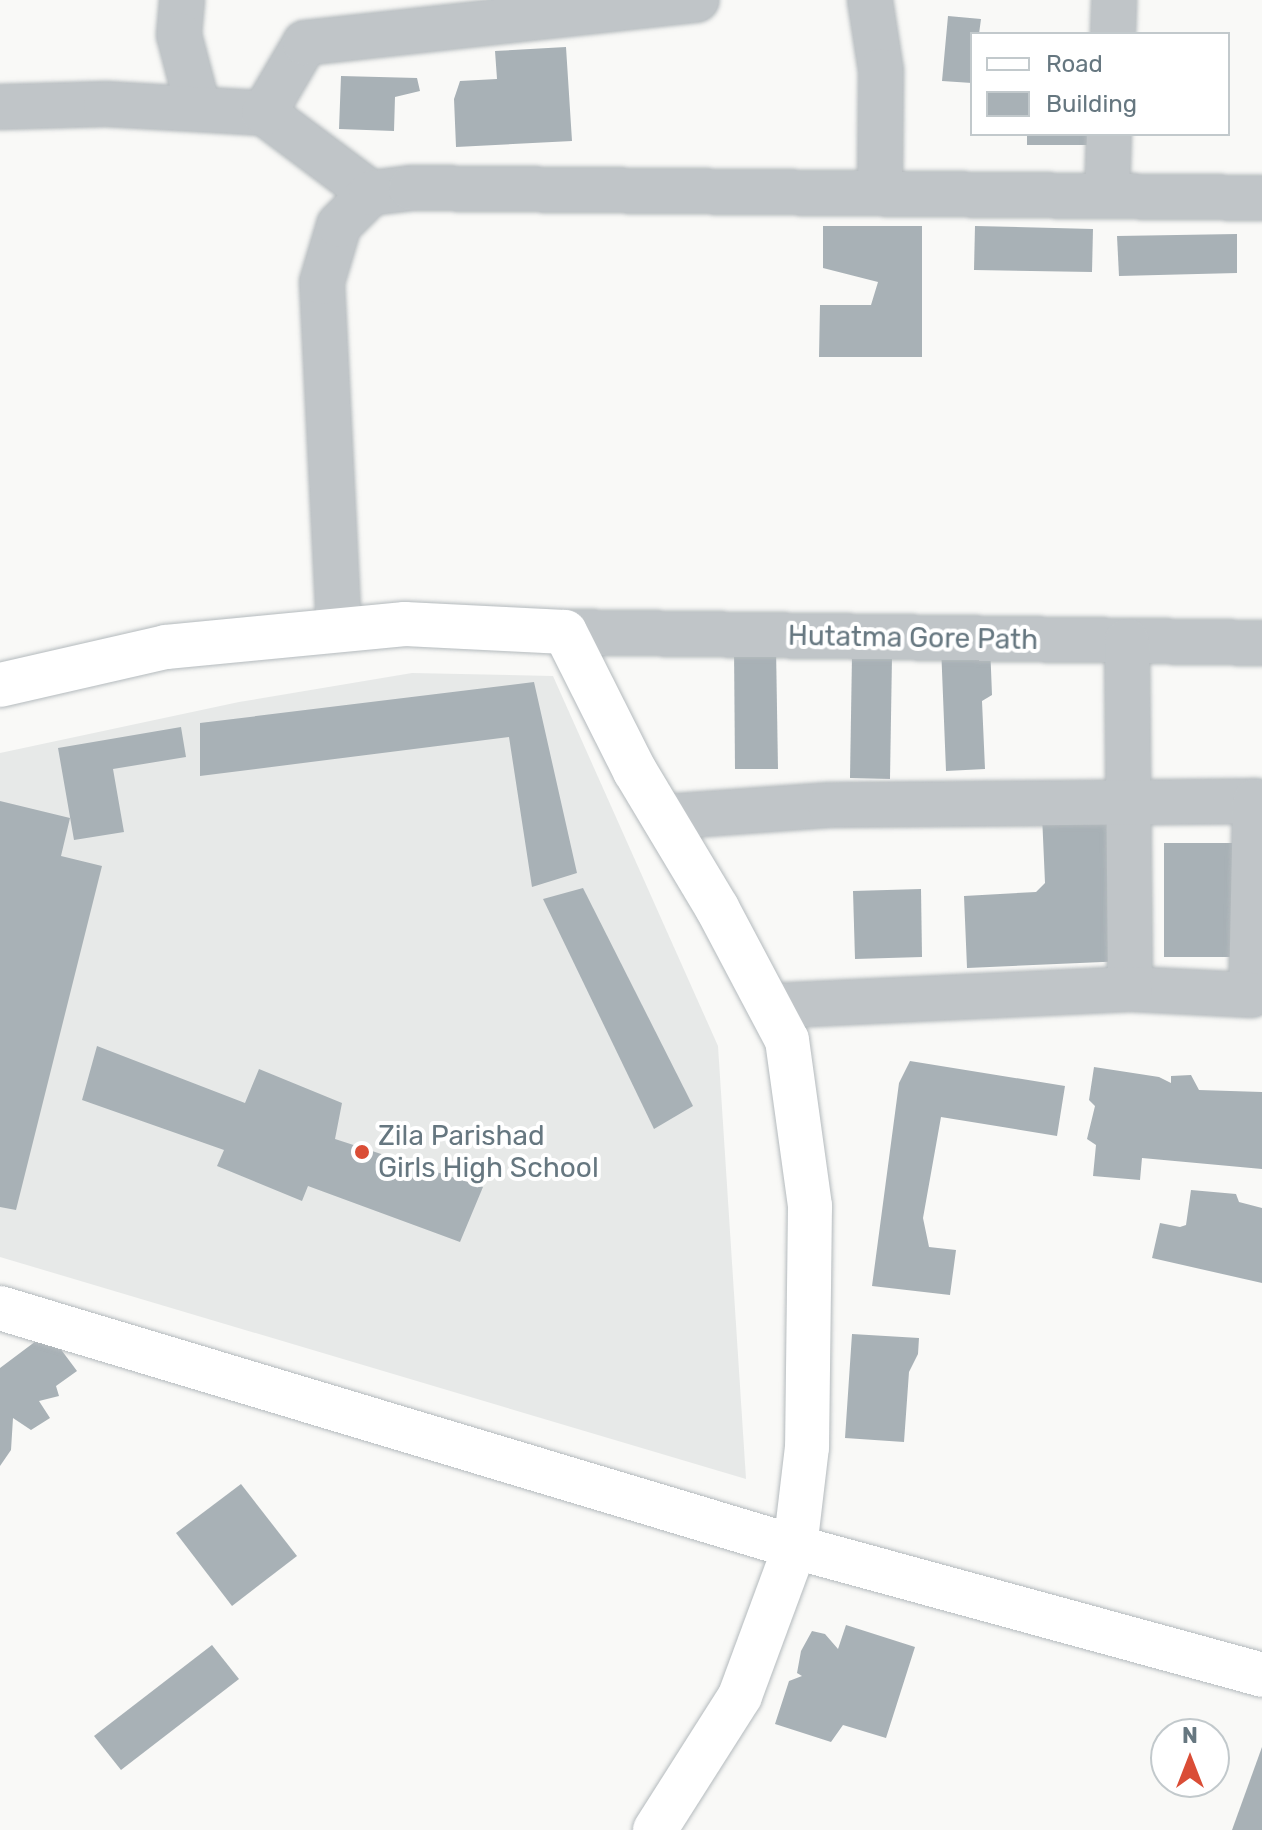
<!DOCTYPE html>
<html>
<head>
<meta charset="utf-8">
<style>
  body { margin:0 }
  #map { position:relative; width:1262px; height:1830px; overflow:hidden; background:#f9f9f7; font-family:Rubik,sans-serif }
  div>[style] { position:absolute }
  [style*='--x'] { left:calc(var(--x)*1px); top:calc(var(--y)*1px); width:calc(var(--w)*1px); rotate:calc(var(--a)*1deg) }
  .built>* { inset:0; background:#e7e9e8 }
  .building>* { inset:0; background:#a8b1b6 }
  .roads { filter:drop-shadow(0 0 2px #b4babd) drop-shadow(0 0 2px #b4babd) }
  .minor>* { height:44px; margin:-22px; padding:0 22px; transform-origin:22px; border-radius:22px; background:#c0c5c8 }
  .major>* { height:44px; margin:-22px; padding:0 22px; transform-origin:22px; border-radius:22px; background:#fff }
  .dots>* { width:22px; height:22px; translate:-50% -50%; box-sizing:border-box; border:4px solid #fff; border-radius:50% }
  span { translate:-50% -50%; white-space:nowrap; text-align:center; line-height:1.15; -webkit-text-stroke:8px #fff; paint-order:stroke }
  .street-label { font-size:28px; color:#667780 }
  .poi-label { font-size:28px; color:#667780 }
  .left { translate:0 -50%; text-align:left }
  .legend { position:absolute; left:970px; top:32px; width:260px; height:104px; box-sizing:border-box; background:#fff; border:2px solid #c2c9cc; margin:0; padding:10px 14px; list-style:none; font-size:24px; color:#667780 }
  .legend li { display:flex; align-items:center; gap:16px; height:40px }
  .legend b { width:40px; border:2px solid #c2c9cc }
  .north { position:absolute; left:1150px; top:1718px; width:80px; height:80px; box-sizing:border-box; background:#fff; border:2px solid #c2c9cc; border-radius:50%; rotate:0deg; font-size:22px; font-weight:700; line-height:32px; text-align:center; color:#667780 }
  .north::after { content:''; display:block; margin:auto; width:28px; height:36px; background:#da4d36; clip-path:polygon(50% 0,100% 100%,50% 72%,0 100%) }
</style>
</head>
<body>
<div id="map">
  <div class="built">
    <div style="clip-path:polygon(412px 673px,553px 676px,718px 1046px,746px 1479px,0 1257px,0 753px,239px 702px)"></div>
  </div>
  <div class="building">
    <div style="clip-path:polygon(948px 16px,981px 19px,979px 34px,972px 34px,972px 83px,942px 81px)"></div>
    <div style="clip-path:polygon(566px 47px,572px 141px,456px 147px,454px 99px,460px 81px,497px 79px,495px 51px)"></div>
    <div style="clip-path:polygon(341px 76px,417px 78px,420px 91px,395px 97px,394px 131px,339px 129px)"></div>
    <div style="clip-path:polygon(1027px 134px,1088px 134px,1088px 145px,1027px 145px)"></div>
    <div style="clip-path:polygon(823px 226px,922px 226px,922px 357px,819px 357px,820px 305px,871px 305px,878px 282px,823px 268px)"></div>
    <div style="clip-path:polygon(975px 226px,1093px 229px,1092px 272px,974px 270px)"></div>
    <div style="clip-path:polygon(1237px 234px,1237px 273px,1119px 276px,1117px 236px)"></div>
    <div style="clip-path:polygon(990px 644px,992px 695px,982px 701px,985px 769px,946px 771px,941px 646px)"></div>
    <div style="clip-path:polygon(734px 647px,776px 647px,778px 769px,735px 769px)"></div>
    <div style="clip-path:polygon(852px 655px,892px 656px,890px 779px,850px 778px)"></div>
    <div style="clip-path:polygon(534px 682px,577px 873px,532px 887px,509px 737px,200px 776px,200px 723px)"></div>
    <div style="clip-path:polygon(181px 727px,186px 757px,113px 769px,124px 832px,74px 840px,58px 748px)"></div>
    <div style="clip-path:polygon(0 801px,70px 818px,61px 856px,102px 866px,16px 1210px,0 1207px)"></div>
    <div style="clip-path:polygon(1119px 812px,1126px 961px,967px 968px,964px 896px,1036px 892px,1045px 883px,1042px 815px)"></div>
    <div style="clip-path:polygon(1164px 843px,1239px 843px,1240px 957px,1164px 957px)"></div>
    <div style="clip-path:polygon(583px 888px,693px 1106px,654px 1129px,543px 899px)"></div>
    <div style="clip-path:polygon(921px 889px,922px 957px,855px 959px,853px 891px)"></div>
    <div style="clip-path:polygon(97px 1046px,245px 1103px,259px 1069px,342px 1103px,335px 1139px,483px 1187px,460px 1242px,308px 1186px,302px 1201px,217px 1166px,224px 1150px,82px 1100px)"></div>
    <div style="clip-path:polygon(910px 1061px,1065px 1086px,1057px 1136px,941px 1117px,923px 1218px,929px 1247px,956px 1250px,950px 1295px,872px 1286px,899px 1083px)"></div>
    <div style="clip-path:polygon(1094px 1067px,1159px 1077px,1171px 1083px,1171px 1076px,1191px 1075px,1199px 1090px,1262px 1092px,1262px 1169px,1142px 1158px,1140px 1180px,1093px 1176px,1096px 1145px,1087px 1139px,1095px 1106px,1089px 1100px)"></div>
    <div style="clip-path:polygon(1191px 1190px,1236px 1194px,1239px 1202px,1262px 1208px,1262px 1283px,1152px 1258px,1160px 1223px,1180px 1227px,1186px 1225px)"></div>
    <div style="clip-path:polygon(48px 1332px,77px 1371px,56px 1386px,59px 1396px,39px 1401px,50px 1418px,31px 1430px,13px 1418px,11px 1450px,0 1466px,0 1368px)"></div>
    <div style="clip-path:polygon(852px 1334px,919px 1338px,918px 1354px,909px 1372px,904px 1442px,845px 1438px)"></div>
    <div style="clip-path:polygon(241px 1484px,297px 1556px,232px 1606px,176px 1533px)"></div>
    <div style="clip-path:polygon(846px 1625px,915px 1647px,886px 1738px,843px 1725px,831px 1742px,775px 1724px,789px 1681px,802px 1676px,797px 1673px,801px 1651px,812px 1631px,825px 1634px,838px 1649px)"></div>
    <div style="clip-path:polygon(212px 1645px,239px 1679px,121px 1770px,94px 1736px)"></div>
    <div style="clip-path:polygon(1262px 1747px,1262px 1830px,1232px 1830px)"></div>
  </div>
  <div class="roads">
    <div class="minor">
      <div style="--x:182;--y:0;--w:35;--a:95"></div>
      <div style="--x:179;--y:35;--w:74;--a:75.2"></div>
      <div style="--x:870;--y:0;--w:72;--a:81.2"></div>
      <div style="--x:881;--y:71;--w:122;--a:90.5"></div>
      <div style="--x:1113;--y:34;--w:34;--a:-88"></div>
      <div style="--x:0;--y:107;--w:106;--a:-1.6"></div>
      <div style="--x:106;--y:104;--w:158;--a:3.3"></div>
      <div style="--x:264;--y:113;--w:134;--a:36.8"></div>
      <div style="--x:264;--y:113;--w:81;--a:-59.6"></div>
      <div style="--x:305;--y:43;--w:394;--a:-6.3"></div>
      <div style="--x:1107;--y:196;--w:62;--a:-88.2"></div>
      <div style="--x:339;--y:630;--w:348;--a:-92.8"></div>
      <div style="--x:322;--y:282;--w:59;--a:-73.4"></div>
      <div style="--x:339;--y:225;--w:45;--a:-45"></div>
      <div style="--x:371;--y:193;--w:40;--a:-7.1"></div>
      <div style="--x:411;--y:188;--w:851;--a:0.67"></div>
      <div style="--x:565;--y:632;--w:697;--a:0.9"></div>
      <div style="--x:1127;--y:641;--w:348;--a:89.5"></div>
      <div style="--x:663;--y:817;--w:167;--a:-4.1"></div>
      <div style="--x:830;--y:805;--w:425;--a:-0.5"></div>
      <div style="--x:1255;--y:801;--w:194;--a:91.2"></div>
      <div style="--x:1251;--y:995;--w:121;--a:-177.2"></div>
      <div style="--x:1130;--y:989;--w:361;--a:177.3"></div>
    </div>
    <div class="major">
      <div style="--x:0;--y:685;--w:170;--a:-12.9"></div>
      <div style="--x:166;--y:647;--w:240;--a:-5.5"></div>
      <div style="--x:405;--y:624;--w:160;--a:2.9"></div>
      <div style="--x:565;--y:632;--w:156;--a:63.3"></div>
      <div style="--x:635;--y:771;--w:160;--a:59.1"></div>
      <div style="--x:717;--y:908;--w:149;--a:62.1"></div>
      <div style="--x:787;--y:1040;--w:168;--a:82.1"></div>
      <div style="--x:810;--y:1206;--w:241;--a:90.7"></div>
      <div style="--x:807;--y:1447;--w:101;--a:96.8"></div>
      <div style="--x:795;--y:1547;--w:159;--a:110.3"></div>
      <div style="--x:740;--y:1696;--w:159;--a:122.4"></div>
      <div style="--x:0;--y:1308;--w:830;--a:16.73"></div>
      <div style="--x:795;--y:1547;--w:484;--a:15.3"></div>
    </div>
  </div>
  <div class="dots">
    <div style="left:362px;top:1152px;background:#da4d36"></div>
  </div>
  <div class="street-label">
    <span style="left:913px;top:638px;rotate:1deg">Hutatma Gore Path</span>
  </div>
  <div class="poi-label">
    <span class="left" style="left:378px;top:1152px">Zila Parishad<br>Girls High School</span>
  </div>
  <ul class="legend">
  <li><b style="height:10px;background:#fff"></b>Road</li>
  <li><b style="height:22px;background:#a8b1b6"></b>Building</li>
  </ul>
  <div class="north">N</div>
</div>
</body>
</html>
